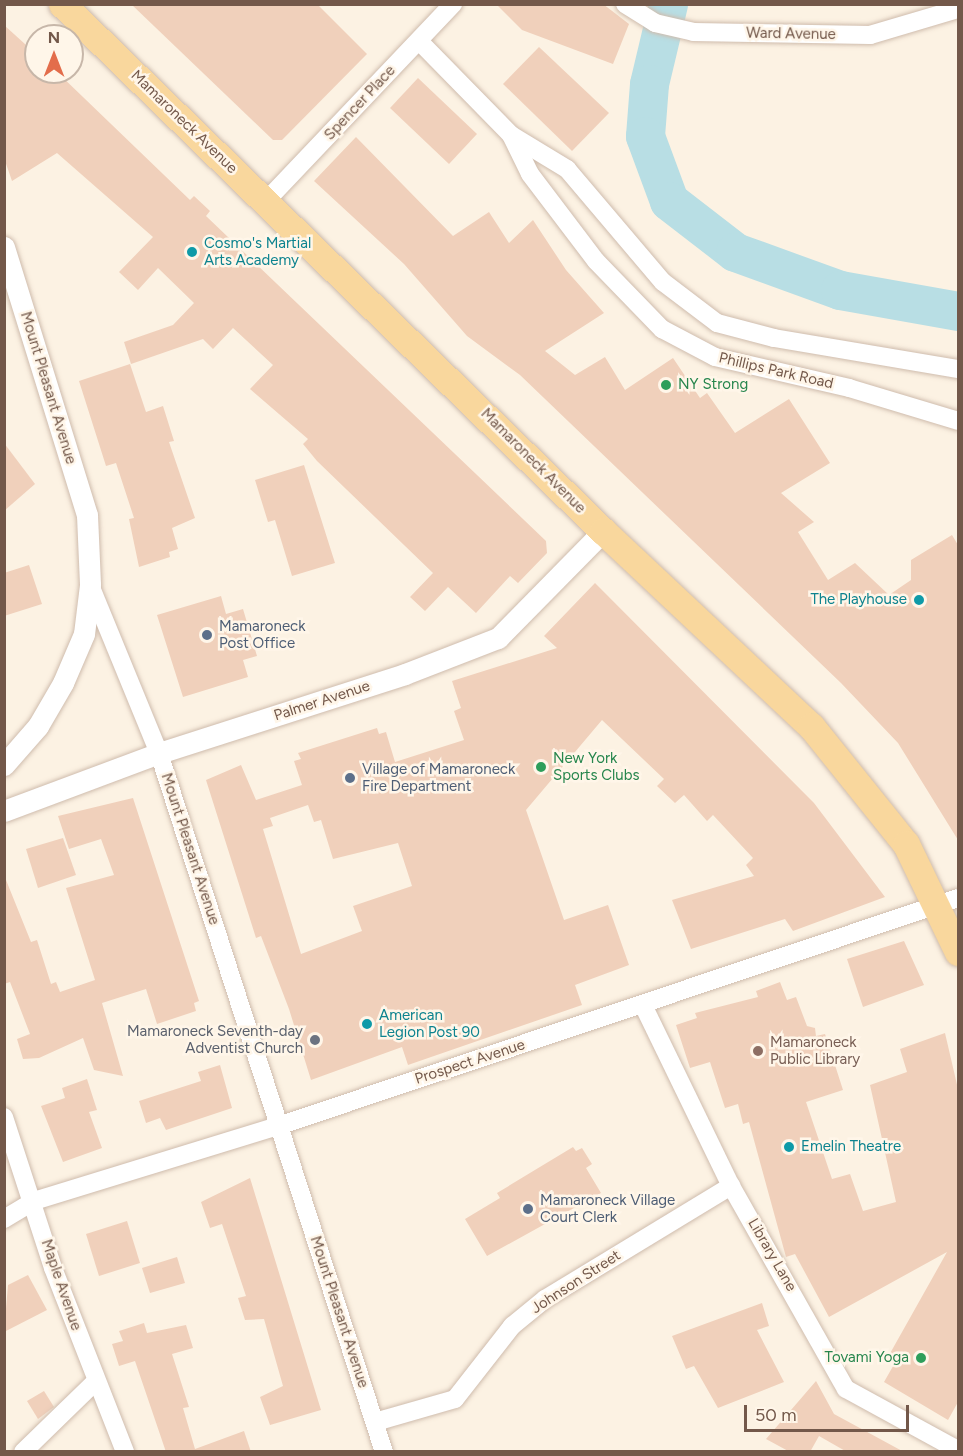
<!DOCTYPE html>
<html>
<head>
<meta charset="utf-8">
<style>
  body { margin:0 }
  #map { position:relative; width:963px; height:1456px; overflow:hidden; background:#fcf2e3; font-family:Figtree,sans-serif }
  div>[style] { position:absolute }
  [style*='--x'] { left:calc(var(--x)*1px); top:calc(var(--y)*1px); width:calc(var(--w)*1px); rotate:calc(var(--a)*1deg) }
  .river>* { height:39px; margin:-19.5px; padding:0 19.5px; transform-origin:19.5px; border-radius:19.5px; background:#b8dee4 }
  .building>* { inset:0; background:#f0d0bb }
  .roads { filter:drop-shadow(0 0 2px #cfbcad) drop-shadow(0 0 2px #cfbcad) }
  .minor>* { height:18px; margin:-9px; padding:0 9px; transform-origin:9px; border-radius:9px; background:#fff }
  .tertiary>* { height:21px; margin:-10.5px; padding:0 10.5px; transform-origin:10.5px; border-radius:10.5px; background:#fff }
  .primary>* { height:27px; margin:-13.5px; padding:0 13.5px; transform-origin:13.5px; border-radius:13.5px; background:#f9d79d }
  .dots>* { width:16px; height:16px; translate:-50% -50%; box-sizing:border-box; border:3px solid #fff6e9; border-radius:50% }
  span { translate:-50% -50%; white-space:nowrap; text-align:center; line-height:1.15; -webkit-text-stroke:5px #fff6e9; paint-order:stroke }
  .street-label { font-size:15px; color:#73584a }
  .culture-label { font-size:15px; color:#0d838f }
  .left { translate:0 -50%; text-align:left }
  .right { translate:-100% -50%; text-align:right }
  .leisure-label { font-size:15px; color:#27864d }
  .service-label { font-size:15px; color:#4e5e75 }
  .worship-label { font-size:15px; color:#5b616d }
  .education-label { font-size:15px; color:#785e54 }
  .frame { position:absolute; inset:0; border:6px solid #73584a; pointer-events:none }
  .north { position:absolute; left:24px; top:24px; width:60px; height:60px; box-sizing:border-box; background:#fff6e9; border:2px solid #c7b7a9; border-radius:50%; rotate:0deg; font-size:16px; font-weight:700; line-height:24px; text-align:center; color:#73584a }
  .north::after { content:''; display:block; margin:auto; width:21px; height:27px; background:#e36d4b; clip-path:polygon(50% 0,100% 100%,50% 72%,0 100%) }
  .scale { position:absolute; left:744px; top:1405px; width:165px; height:27px; box-sizing:border-box; border:3px solid #73584a; border-top:0; padding-left:8px; font-size:18px; line-height:21px; white-space:nowrap; color:#73584a; -webkit-text-stroke:4px #fff6e9; paint-order:stroke }
</style>
</head>
<body>
<div id="map">
  <div class="river">
    <div style="--x:668;--y:4;--w:82;--a:103.4"></div>
    <div style="--x:649;--y:84;--w:52;--a:94.4"></div>
    <div style="--x:645;--y:136;--w:69;--a:69.7"></div>
    <div style="--x:669;--y:201;--w:83;--a:37.7"></div>
    <div style="--x:735;--y:252;--w:112;--a:19.9"></div>
    <div style="--x:840;--y:290;--w:120;--a:10.1"></div>
  </div>
  <div class="building">
    <div style="clip-path:polygon(131px 4px,317px 4px,367px 54px,282px 140px,273px 140px)"></div>
    <div style="clip-path:polygon(496px 4px,603px 4px,629px 24px,613px 64px,522px 30px)"></div>
    <div style="clip-path:polygon(4px 25px,36px 54px,36px 72px,57px 72px,190px 200px,194px 196px,210px 211px,206px 216px,546px 541px,547px 553px,518px 583px,510px 576px,476px 613px,448px 587px,425px 611px,410px 597px,433px 573px,317px 461px,303px 444px,308px 439px,250px 389px,273px 365px,233px 328px,213px 349px,203px 339px,131px 364px,124px 342px,173px 325px,194px 303px,158px 268px,138px 290px,119px 272px,153px 237px,57px 153px,12px 181px,4px 158px)"></div>
    <div style="clip-path:polygon(539px 47px,609px 113px,572px 151px,503px 84px)"></div>
    <div style="clip-path:polygon(418px 78px,477px 134px,449px 164px,390px 108px)"></div>
    <div style="clip-path:polygon(356px 137px,453px 236px,489px 212px,509px 243px,533px 220px,566px 270px,604px 313px,545px 351px,575px 375px,605px 357px,625px 390px,673px 358px,700px 398px,707px 393px,735px 433px,789px 399px,830px 463px,781px 493px,814px 522px,798px 532px,828px 580px,855px 563px,889px 595px,911px 580px,911px 560px,952px 535px,958px 545px,958px 840px,898px 743px,841px 683px,520px 375px,467px 336px,404px 264px,314px 181px)"></div>
    <div style="clip-path:polygon(130px 364px,146px 412px,163px 406px,174px 441px,169px 442px,195px 518px,172px 528px,178px 549px,169px 552px,170px 557px,139px 567px,129px 519px,134px 518px,116px 463px,106px 466px,79px 381px)"></div>
    <div style="clip-path:polygon(4px 443px,35px 484px,4px 511px)"></div>
    <div style="clip-path:polygon(304px 465px,335px 563px,292px 576px,275px 520px,268px 522px,255px 480px)"></div>
    <div style="clip-path:polygon(29px 565px,42px 604px,4px 616px,4px 573px)"></div>
    <div style="clip-path:polygon(evenodd,595px 583px,814px 803px,885px 897px,793px 931px,785px 919px,691px 949px,672px 900px,754px 876px,746px 865px,753px 858px,713px 815px,707px 821px,684px 795px,675px 803px,657px 786px,664px 779px,602px 720px,526px 810px,564px 920px,608px 905px,629px 965px,575px 985px,582px 1005px,408px 1065px,402px 1047px,311px 1080px,289px 1009px,261px 936px,256px 938px,206px 780px,241px 765px,256px 800px,302px 785px,294px 761px,301px 759px,298px 753px,377px 728px,379px 734px,386px 732px,395px 762px,464px 740px,454px 711px,461px 708px,452px 681px,557px 648px,544px 636px,595px 583px,308px 805px,314px 822px,321px 820px,333px 859px,398px 843px,412px 886px,353px 906px,362px 931px,301px 954px,263px 829px,273px 826px,270px 818px,308px 805px)"></div>
    <div style="clip-path:polygon(221px 596px,226px 614px,243px 609px,257px 656px,243px 660px,248px 677px,183px 697px,157px 615px)"></div>
    <div style="clip-path:polygon(133px 798px,199px 1001px,194px 1003px,196px 1011px,157px 1024px,146px 989px,102px 1003px,123px 1076px,94px 1070px,83px 1038px,39px 1058px,23px 1059px,17px 1039px,30px 1034px,10px 982px,4px 984px,4px 875px,31px 942px,37px 940px,51px 984px,56px 982px,60px 992px,95px 980px,66px 888px,114px 875px,101px 839px,69px 849px,58px 816px)"></div>
    <div style="clip-path:polygon(63px 838px,76px 875px,38px 888px,26px 849px)"></div>
    <div style="clip-path:polygon(904px 941px,924px 985px,863px 1007px,847px 959px)"></div>
    <div style="clip-path:polygon(780px 982px,787px 1000px,796px 997px,807px 1026px,815px 1028px,816px 1036px,825px 1034px,843px 1090px,806px 1102px,832px 1179px,850px 1174px,863px 1211px,896px 1202px,870px 1085px,907px 1072px,900px 1049px,945px 1033px,958px 1089px,958px 1402px,948px 1420px,884px 1382px,896px 1361px,888px 1357px,947px 1252px,829px 1317px,795px 1254px,786px 1257px,749px 1122px,743px 1124px,738px 1104px,725px 1108px,710px 1062px,690px 1068px,676px 1025px,697px 1018px,695px 1013px,758px 997px,756px 991px)"></div>
    <div style="clip-path:polygon(220px 1065px,232px 1108px,166px 1130px,160px 1118px,146px 1123px,139px 1101px,201px 1081px,198px 1072px)"></div>
    <div style="clip-path:polygon(87px 1079px,97px 1110px,89px 1112px,102px 1148px,63px 1162px,41px 1106px,65px 1098px,62px 1088px)"></div>
    <div style="clip-path:polygon(573px 1147px,576px 1151px,582px 1148px,592px 1164px,586px 1168px,601px 1193px,487px 1256px,465px 1219px,500px 1198px,497px 1193px)"></div>
    <div style="clip-path:polygon(250px 1178px,321px 1410px,270px 1425px,260px 1397px,283px 1386px,264px 1319px,245px 1320px,238px 1298px,246px 1296px,222px 1224px,210px 1228px,201px 1202px)"></div>
    <div style="clip-path:polygon(127px 1221px,140px 1263px,99px 1276px,86px 1234px)"></div>
    <div style="clip-path:polygon(177px 1257px,185px 1283px,150px 1293px,142px 1268px)"></div>
    <div style="clip-path:polygon(28px 1275px,47px 1310px,4px 1332px,8px 1285px)"></div>
    <div style="clip-path:polygon(762px 1303px,769px 1326px,757px 1330px,784px 1382px,718px 1408px,694px 1366px,686px 1369px,672px 1336px)"></div>
    <div style="clip-path:polygon(144px 1323px,147px 1333px,186px 1325px,193px 1348px,172px 1354px,189px 1407px,183px 1408px,195px 1449px,244px 1431px,251px 1452px,166px 1452px,135px 1361px,119px 1366px,112px 1344px,123px 1341px,119px 1331px)"></div>
    <div style="clip-path:polygon(816px 1381px,834px 1414px,904px 1452px,847px 1452px,819px 1436px,810px 1452px,790px 1452px,766px 1439px)"></div>
    <div style="clip-path:polygon(44px 1391px,54px 1407px,38px 1419px,27px 1401px)"></div>
  </div>
  <div class="roads">
    <div class="minor">
      <div style="--x:625;--y:4;--w:36;--a:32"></div>
      <div style="--x:655;--y:23;--w:39;--a:13"></div>
      <div style="--x:693;--y:32;--w:177;--a:1"></div>
      <div style="--x:870;--y:35;--w:92;--a:-16.5"></div>
      <div style="--x:419;--y:41;--w:132;--a:45.6"></div>
      <div style="--x:511;--y:135;--w:66;--a:31.3"></div>
      <div style="--x:567;--y:169;--w:148;--a:49.7"></div>
      <div style="--x:663;--y:282;--w:68;--a:37.2"></div>
      <div style="--x:717;--y:323;--w:59;--a:14.7"></div>
      <div style="--x:774;--y:338;--w:187;--a:9.6"></div>
      <div style="--x:511;--y:135;--w:43;--a:64"></div>
      <div style="--x:530;--y:174;--w:109;--a:52.8"></div>
      <div style="--x:596;--y:261;--w:95;--a:45.9"></div>
      <div style="--x:662;--y:329;--w:60;--a:27.8"></div>
      <div style="--x:715;--y:357;--w:138;--a:13"></div>
      <div style="--x:849;--y:388;--w:114;--a:16.8"></div>
      <div style="--x:266;--y:201;--w:272;--a:-46.5"></div>
      <div style="--x:90;--y:585;--w:182;--a:67.7"></div>
      <div style="--x:159;--y:753;--w:734;--a:72.16"></div>
      <div style="--x:643;--y:1005;--w:201;--a:64.1"></div>
      <div style="--x:731;--y:1186;--w:233;--a:60.5"></div>
      <div style="--x:846;--y:1389;--w:128;--a:28.6"></div>
      <div style="--x:4;--y:1117;--w:159;--a:72"></div>
      <div style="--x:53;--y:1268;--w:198;--a:68.6"></div>
      <div style="--x:4;--y:1219;--w:35;--a:-31"></div>
      <div style="--x:34;--y:1201;--w:255;--a:-17.1"></div>
      <div style="--x:278;--y:1126;--w:717;--a:-18.54"></div>
      <div style="--x:375;--y:1422;--w:83;--a:-16"></div>
      <div style="--x:455;--y:1399;--w:93;--a:-52"></div>
      <div style="--x:512;--y:1326;--w:43;--a:-39.3"></div>
      <div style="--x:545;--y:1299;--w:218;--a:-31.3"></div>
      <div style="--x:23;--y:1452;--w:102;--a:-44.2"></div>
    </div>
    <div class="tertiary">
      <div style="--x:4;--y:247;--w:281;--a:72.8"></div>
      <div style="--x:87;--y:515;--w:70;--a:87.5"></div>
      <div style="--x:90;--y:585;--w:49;--a:97"></div>
      <div style="--x:84;--y:634;--w:53;--a:113.2"></div>
      <div style="--x:63;--y:683;--w:50;--a:120.2"></div>
      <div style="--x:38;--y:726;--w:52;--a:131.1"></div>
      <div style="--x:4;--y:811;--w:165;--a:-20.5"></div>
      <div style="--x:159;--y:753;--w:258;--a:-17.8"></div>
      <div style="--x:405;--y:674;--w:100;--a:-21.2"></div>
      <div style="--x:498;--y:638;--w:150;--a:-45.5"></div>
    </div>
    <div class="primary">
      <div style="--x:62;--y:4;--w:755;--a:44.25"></div>
      <div style="--x:603;--y:531;--w:285;--a:43.2"></div>
      <div style="--x:811;--y:726;--w:151;--a:51.2"></div>
      <div style="--x:906;--y:844;--w:120;--a:64.3"></div>
    </div>
  </div>
  <div class="dots">
    <div style="left:192px;top:252px;background:#0f9aa8"></div>
    <div style="left:666px;top:385px;background:#2e9e5b"></div>
    <div style="left:919px;top:600px;background:#0f9aa8"></div>
    <div style="left:207px;top:635px;background:#5c6f8a"></div>
    <div style="left:541px;top:767px;background:#2e9e5b"></div>
    <div style="left:350px;top:778px;background:#5c6f8a"></div>
    <div style="left:367px;top:1024px;background:#0f9aa8"></div>
    <div style="left:315px;top:1040px;background:#6b7280"></div>
    <div style="left:758px;top:1051px;background:#8d6e63"></div>
    <div style="left:789px;top:1147px;background:#0f9aa8"></div>
    <div style="left:528px;top:1209px;background:#5c6f8a"></div>
    <div style="left:921px;top:1358px;background:#2e9e5b"></div>
  </div>
  <div class="street-label">
    <span style="left:791px;top:34px;rotate:1deg">Ward Avenue</span>
    <span style="left:360px;top:103px;rotate:-47deg">Spencer Place</span>
    <span style="left:184px;top:122px;rotate:44deg">Mamaroneck Avenue</span>
    <span style="left:776px;top:371px;rotate:13deg">Phillips Park Road</span>
    <span style="left:48px;top:388px;rotate:73deg">Mount Pleasant Avenue</span>
    <span style="left:533px;top:461px;rotate:45deg">Mamaroneck Avenue</span>
    <span style="left:322px;top:701px;rotate:-18deg">Palmer Avenue</span>
    <span style="left:190px;top:849px;rotate:72deg">Mount Pleasant Avenue</span>
    <span style="left:470px;top:1062px;rotate:-18deg">Prospect Avenue</span>
    <span style="left:772px;top:1255px;rotate:60deg">Library Lane</span>
    <span style="left:576px;top:1282px;rotate:-33deg">Johnson Street</span>
    <span style="left:61px;top:1285px;rotate:71deg">Maple Avenue</span>
    <span style="left:339px;top:1312px;rotate:72deg">Mount Pleasant Avenue</span>
  </div>
  <div class="culture-label">
    <span class="left" style="left:204px;top:252px">Cosmo's Martial<br>Arts Academy</span>
    <span class="right" style="left:907px;top:600px">The Playhouse</span>
    <span class="left" style="left:379px;top:1024px">American<br>Legion Post 90</span>
    <span class="left" style="left:801px;top:1147px">Emelin Theatre</span>
  </div>
  <div class="leisure-label">
    <span class="left" style="left:678px;top:385px">NY Strong</span>
    <span class="left" style="left:553px;top:767px">New York<br>Sports Clubs</span>
    <span class="right" style="left:909px;top:1358px">Tovami Yoga</span>
  </div>
  <div class="service-label">
    <span class="left" style="left:219px;top:635px">Mamaroneck<br>Post Office</span>
    <span class="left" style="left:362px;top:778px">Village of Mamaroneck<br>Fire Department</span>
    <span class="left" style="left:540px;top:1209px">Mamaroneck Village<br>Court Clerk</span>
  </div>
  <div class="worship-label">
    <span class="right" style="left:303px;top:1040px">Mamaroneck Seventh-day<br>Adventist Church</span>
  </div>
  <div class="education-label">
    <span class="left" style="left:770px;top:1051px">Mamaroneck<br>Public Library</span>
  </div>
  <div class="frame"></div>
  <div class="north">N</div>
  <div class="scale">50 m</div>
</div>
</body>
</html>
